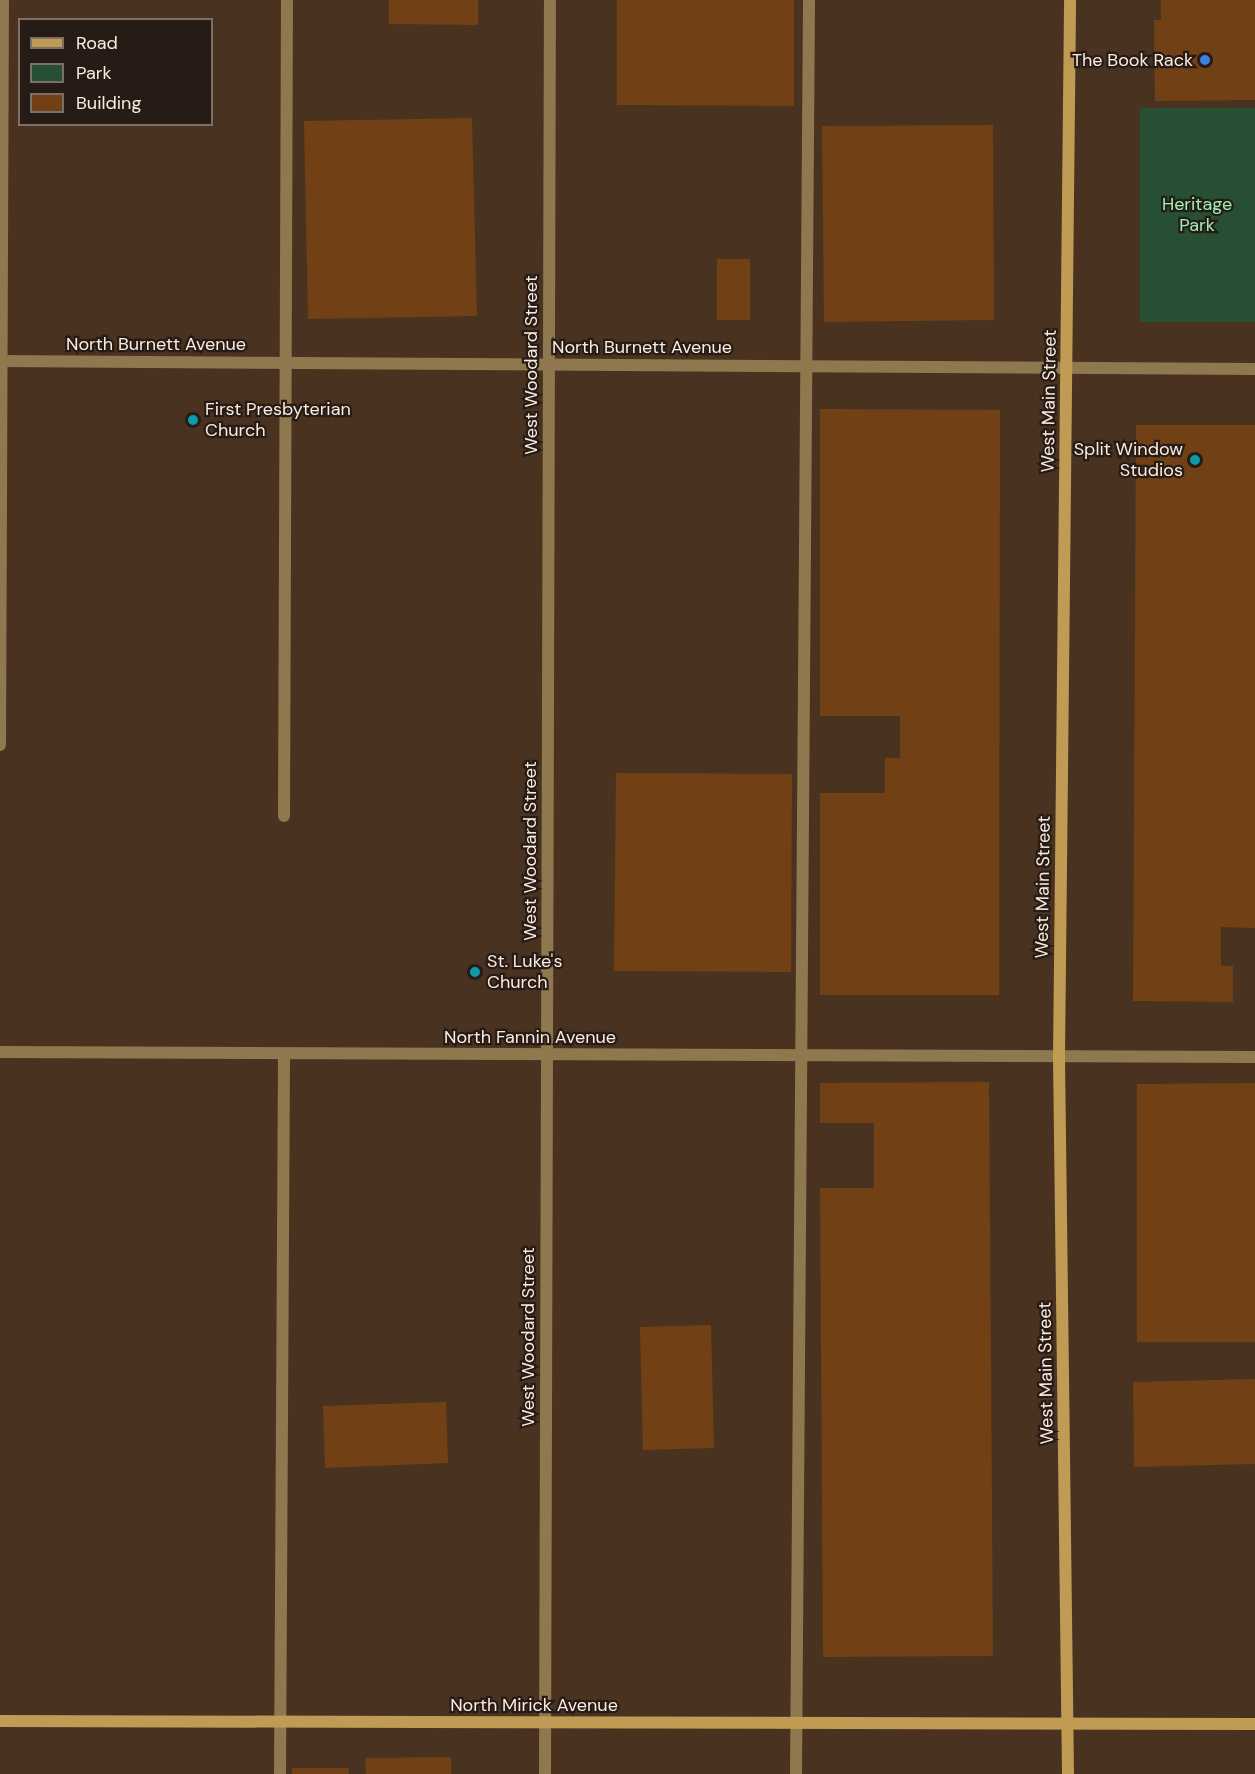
<!DOCTYPE html>
<html>
<head>
<meta charset="utf-8">
<style>
  body { margin:0 }
  #map { position:relative; width:1255px; height:1774px; overflow:hidden; background:#493220; font-family:"DM Sans",sans-serif }
  div>[style] { position:absolute }
  [style*='--x'] { left:calc(var(--x)*1px); top:calc(var(--y)*1px); width:calc(var(--w)*1px); rotate:calc(var(--a)*1deg) }
  .green>* { inset:0; background:#274f34 }
  .building>* { inset:0; background:#714115 }
  .lane>* { height:12px; margin:-6px; padding:0 6px; transform-origin:6px; border-radius:6px; background:#8f784d }
  .street>* { height:12px; margin:-6px; padding:0 6px; transform-origin:6px; border-radius:6px; background:#8f784d }
  .secondary>* { height:12px; margin:-6px; padding:0 6px; transform-origin:6px; border-radius:6px; background:#c09b53 }
  .dots>* { width:16px; height:16px; translate:-50% -50%; box-sizing:border-box; border:3px solid #271c15; border-radius:50% }
  span { translate:-50% -50%; white-space:nowrap; text-align:center; line-height:1.15; -webkit-text-stroke:4.5px #271c15; paint-order:stroke }
  .poi-label { font-size:18px; color:#fbece1 }
  .right { translate:-100% -50%; text-align:right }
  .left { translate:0 -50%; text-align:left }
  .park-label { font-size:18px; color:#9cf1b5 }
  .street-label { font-size:18px; color:#fbece1 }
  .legend { position:absolute; left:18px; top:18px; width:195px; height:108px; box-sizing:border-box; background:#271c15; border:2px solid #7c6f67; margin:0; padding:8px 10px; list-style:none; font-size:18px; color:#fbece1 }
  .legend li { display:flex; align-items:center; gap:12px; height:30px }
  .legend b { width:30px; border:2px solid #7c6f67 }
</style>
</head>
<body>
<div id="map">
  <div class="green">
    <div style="clip-path:polygon(1140px 108px,1255px 108px,1255px 322px,1140px 322px)"></div>
  </div>
  <div class="building">
    <div style="clip-path:polygon(389px 0,478px 0,478px 25px,389px 24px)"></div>
    <div style="clip-path:polygon(617px 0,794px 0,794px 106px,617px 105px)"></div>
    <div style="clip-path:polygon(1161px 0,1255px 0,1255px 100px,1155px 101px,1154px 20px,1161px 20px)"></div>
    <div style="clip-path:polygon(472px 118px,477px 316px,308px 319px,304px 121px)"></div>
    <div style="clip-path:polygon(993px 125px,994px 320px,824px 322px,822px 126px)"></div>
    <div style="clip-path:polygon(717px 259px,750px 259px,750px 320px,717px 320px)"></div>
    <div style="clip-path:polygon(820px 409px,1000px 410px,999px 995px,820px 995px,820px 793px,885px 793px,885px 758px,900px 758px,900px 716px,820px 716px)"></div>
    <div style="clip-path:polygon(1136px 425px,1255px 425px,1255px 928px,1221px 927px,1221px 966px,1233px 966px,1233px 1002px,1133px 1001px)"></div>
    <div style="clip-path:polygon(616px 773px,792px 774px,791px 972px,614px 971px)"></div>
    <div style="clip-path:polygon(989px 1082px,993px 1656px,823px 1657px,820px 1188px,874px 1188px,874px 1123px,820px 1123px,820px 1083px)"></div>
    <div style="clip-path:polygon(1255px 1083px,1255px 1342px,1137px 1342px,1137px 1084px)"></div>
    <div style="clip-path:polygon(711px 1325px,714px 1448px,643px 1450px,640px 1327px)"></div>
    <div style="clip-path:polygon(1255px 1379px,1255px 1464px,1134px 1467px,1133px 1382px)"></div>
    <div style="clip-path:polygon(446px 1402px,448px 1463px,325px 1468px,323px 1406px)"></div>
    <div style="clip-path:polygon(451px 1757px,451px 1774px,366px 1774px,365px 1758px)"></div>
    <div style="clip-path:polygon(292px 1768px,349px 1768px,349px 1774px,292px 1774px)"></div>
  </div>
  <div class="lane">
    <div style="--x:284;--y:816;--w:816;--a:-89.79"></div>
    <div style="--x:280;--y:1774;--w:720;--a:-89.68"></div>
    <div style="--x:796;--y:1774;--w:1774;--a:-89.58"></div>
  </div>
  <div class="street">
    <div style="--x:0;--y:361;--w:1255;--a:0.37"></div>
    <div style="--x:0;--y:745;--w:745;--a:-89.77"></div>
    <div style="--x:0;--y:1052;--w:1255;--a:0.23"></div>
    <div style="--x:545;--y:1774;--w:1774;--a:-89.84"></div>
  </div>
  <div class="secondary">
    <div style="--x:0;--y:1721;--w:1255;--a:0.14"></div>
    <div style="--x:1068;--y:1774;--w:716;--a:-90.72"></div>
    <div style="--x:1059;--y:1058;--w:1058;--a:-89.4"></div>
  </div>
  <div class="dots">
    <div style="left:1205px;top:60px;background:#3f7fe0"></div>
    <div style="left:193px;top:420px;background:#0f9aa8"></div>
    <div style="left:1195px;top:460px;background:#0f9aa8"></div>
    <div style="left:475px;top:972px;background:#0f9aa8"></div>
  </div>
  <div class="poi-label">
    <span class="right" style="left:1193px;top:60px">The Book Rack</span>
    <span class="left" style="left:205px;top:420px">First Presbyterian<br>Church</span>
    <span class="right" style="left:1183px;top:460px">Split Window<br>Studios</span>
    <span class="left" style="left:487px;top:972px">St. Luke's<br>Church</span>
  </div>
  <div class="park-label">
    <span style="left:1197px;top:215px">Heritage<br>Park</span>
  </div>
  <div class="street-label">
    <span style="left:156px;top:344px">North Burnett Avenue</span>
    <span style="left:642px;top:347px">North Burnett Avenue</span>
    <span style="left:531px;top:365px;rotate:-90deg">West Woodard Street</span>
    <span style="left:1049px;top:401px;rotate:-89deg">West Main Street</span>
    <span style="left:530px;top:851px;rotate:-90deg">West Woodard Street</span>
    <span style="left:1043px;top:887px;rotate:-89deg">West Main Street</span>
    <span style="left:530px;top:1037px">North Fannin Avenue</span>
    <span style="left:528px;top:1337px;rotate:-90deg">West Woodard Street</span>
    <span style="left:1046px;top:1373px;rotate:-91deg">West Main Street</span>
    <span style="left:534px;top:1705px">North Mirick Avenue</span>
  </div>
  <ul class="legend">
  <li><b style="height:8px;background:#c09b53"></b>Road</li>
  <li><b style="height:16px;background:#274f34"></b>Park</li>
  <li><b style="height:16px;background:#714115"></b>Building</li>
  </ul>
</div>
</body>
</html>
